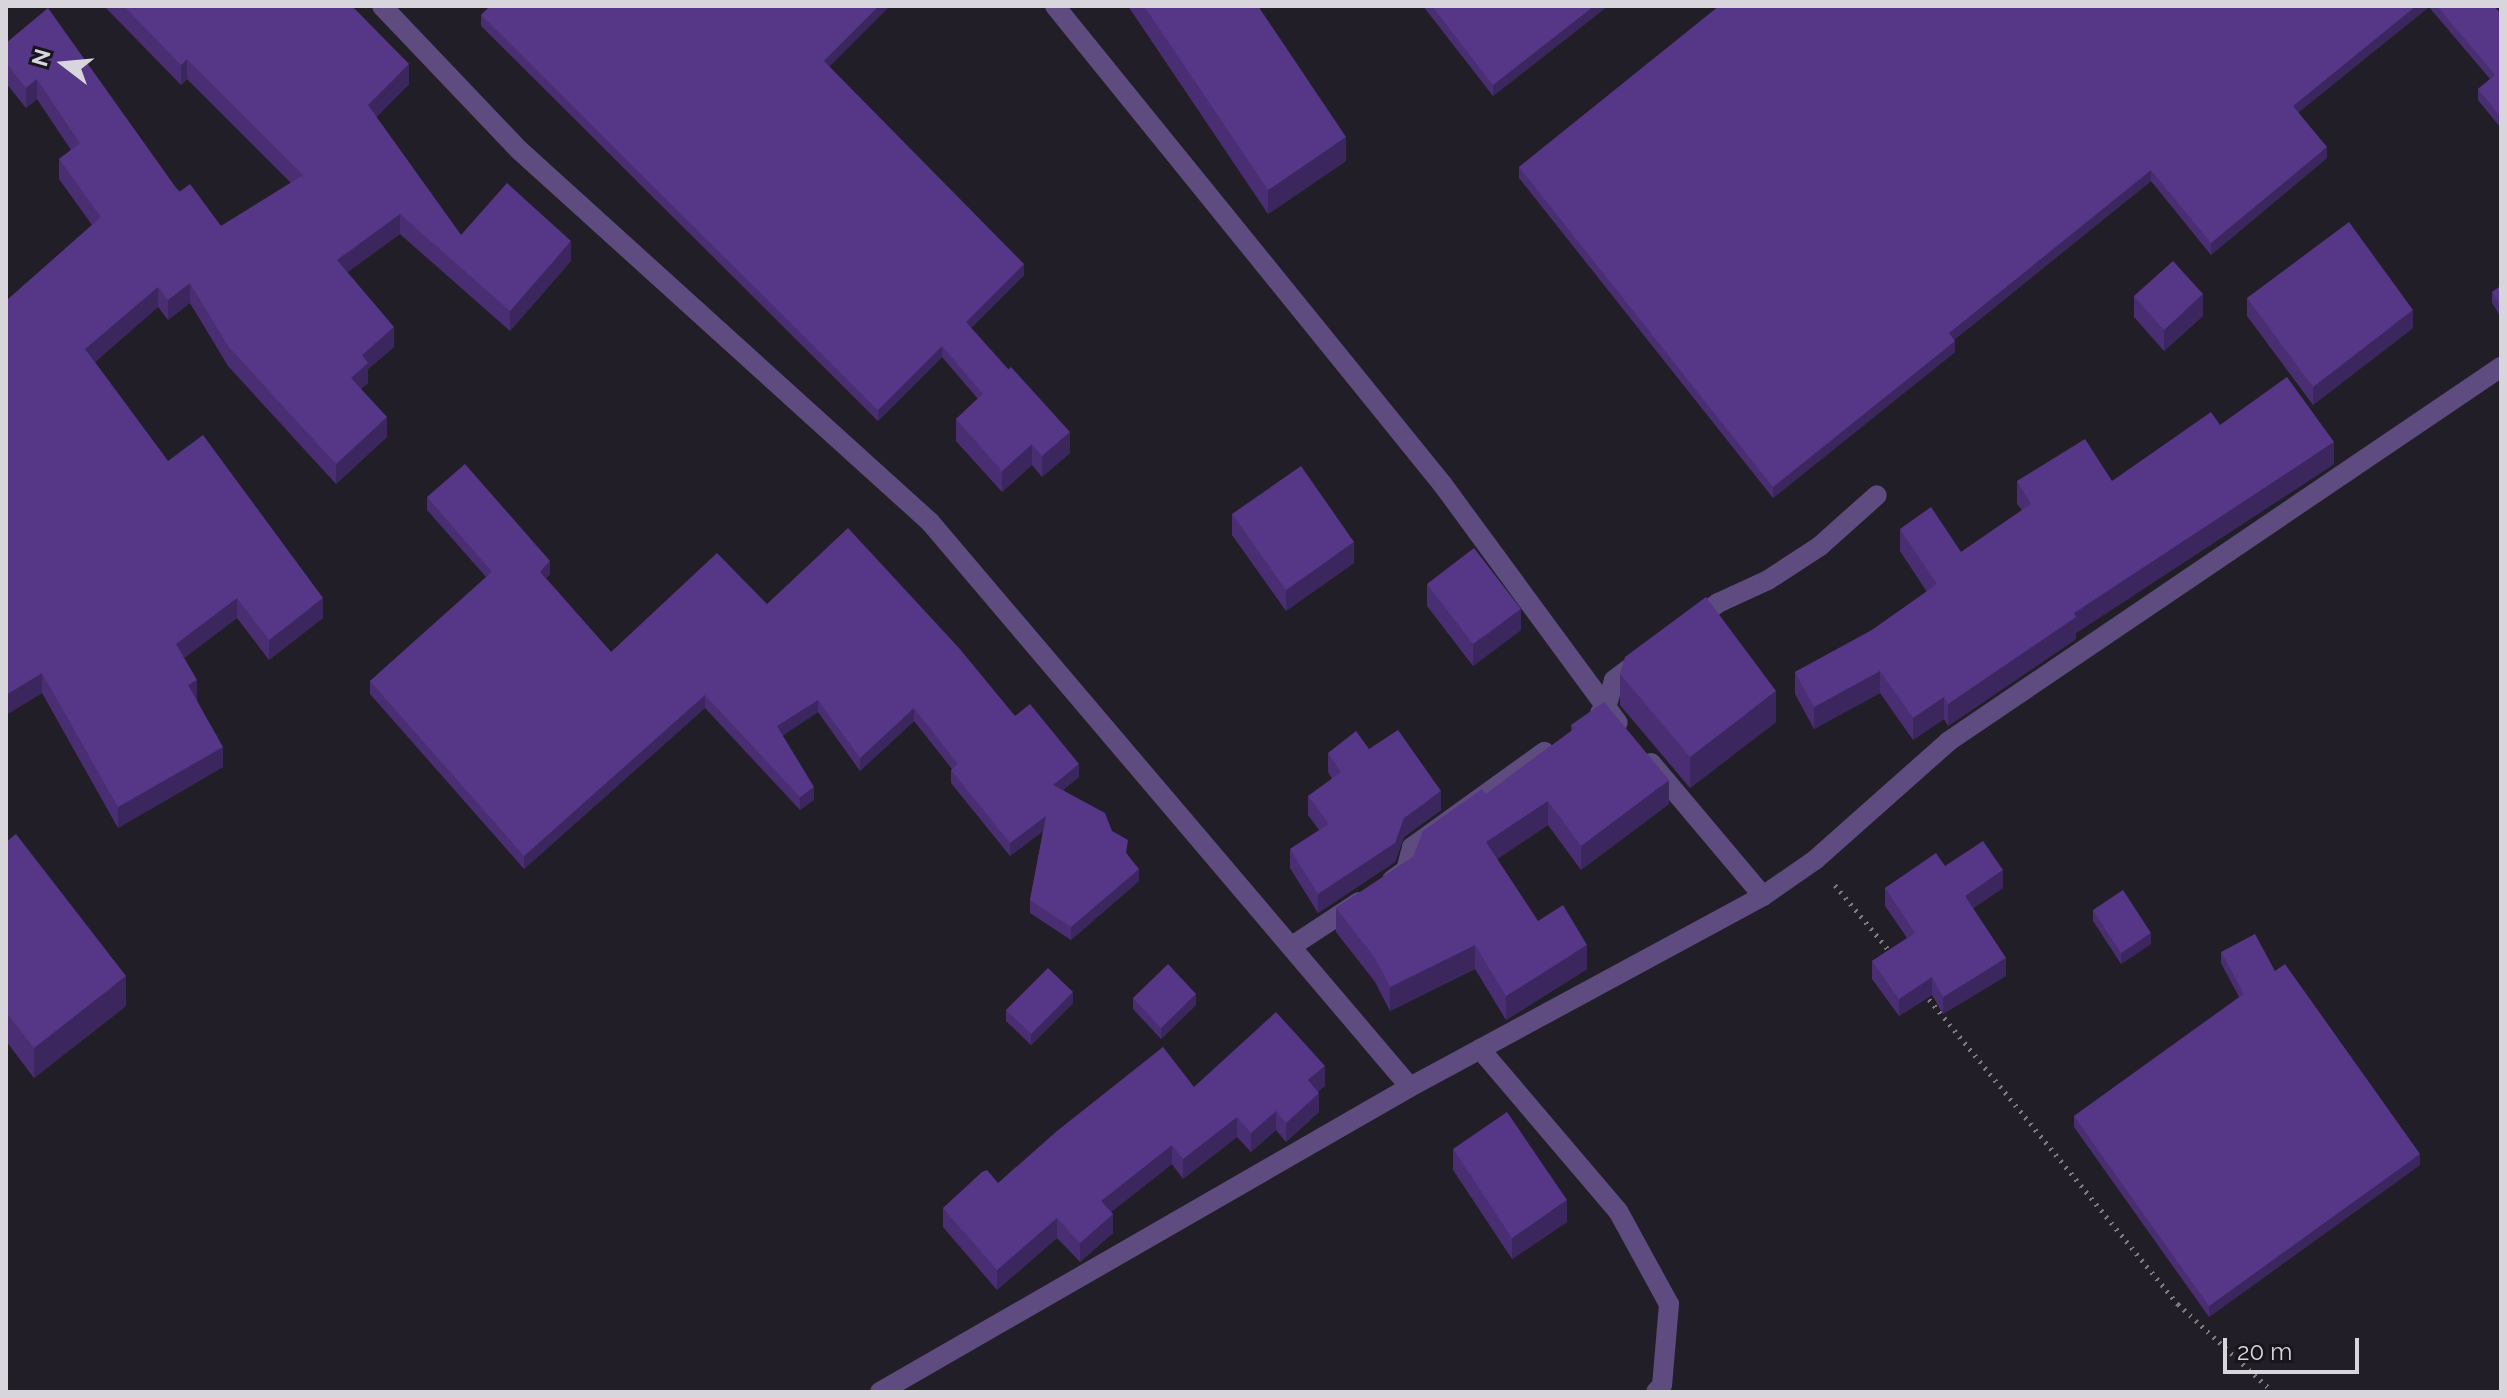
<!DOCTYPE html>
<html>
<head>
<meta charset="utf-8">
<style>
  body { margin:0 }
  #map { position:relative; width:2507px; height:1398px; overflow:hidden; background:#211e27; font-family:Raleway,sans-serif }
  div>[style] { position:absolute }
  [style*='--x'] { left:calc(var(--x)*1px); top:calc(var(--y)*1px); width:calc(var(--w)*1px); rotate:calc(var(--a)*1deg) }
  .path>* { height:5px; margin-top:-2.5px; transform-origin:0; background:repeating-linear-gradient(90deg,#7d7a82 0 2px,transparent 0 8px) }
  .street>* { height:20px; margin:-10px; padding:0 10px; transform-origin:10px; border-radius:10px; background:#5e4b7f }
  .wall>* { inset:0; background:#4a2e73 }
  .shaded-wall>* { inset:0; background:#3c265e }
  .building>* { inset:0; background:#563686 }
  span { translate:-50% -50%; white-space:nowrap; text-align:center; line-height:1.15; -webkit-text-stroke:6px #18151d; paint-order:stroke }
  .frame { position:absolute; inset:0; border:8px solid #d8d6dc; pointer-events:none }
  .north { position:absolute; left:24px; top:24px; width:80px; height:80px; -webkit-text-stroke:6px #18151d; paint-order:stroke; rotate:286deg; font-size:22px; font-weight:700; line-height:32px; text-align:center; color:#d8d6dc }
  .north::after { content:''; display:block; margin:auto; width:28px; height:36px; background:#d8d6dc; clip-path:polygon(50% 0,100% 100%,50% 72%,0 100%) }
  .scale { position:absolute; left:2223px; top:1338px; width:136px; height:36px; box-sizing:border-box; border:4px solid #d8d6dc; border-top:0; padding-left:10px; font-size:24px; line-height:28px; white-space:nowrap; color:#d8d6dc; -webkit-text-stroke:6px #18151d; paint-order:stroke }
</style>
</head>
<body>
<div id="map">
  <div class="path">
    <div style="--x:1835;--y:885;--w:89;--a:50.4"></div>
    <div style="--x:1924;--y:993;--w:402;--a:50.8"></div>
    <div style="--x:2178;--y:1304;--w:129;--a:42.8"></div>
  </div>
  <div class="street">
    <div style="--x:382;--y:6;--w:197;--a:46.4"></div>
    <div style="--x:518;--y:149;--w:556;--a:42.16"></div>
    <div style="--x:930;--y:522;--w:741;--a:49.65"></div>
    <div style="--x:1410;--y:1087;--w:401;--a:-28.4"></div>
    <div style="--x:1763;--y:896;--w:63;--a:-34.7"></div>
    <div style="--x:1815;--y:860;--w:179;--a:-41.6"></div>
    <div style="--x:1949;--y:741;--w:667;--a:-34.12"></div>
    <div style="--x:1055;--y:6;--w:616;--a:50.99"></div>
    <div style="--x:1443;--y:485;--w:295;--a:53.7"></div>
    <div style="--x:1694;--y:621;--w:30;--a:-37"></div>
    <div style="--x:1718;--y:603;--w:55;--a:-24.7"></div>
    <div style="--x:1768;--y:580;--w:62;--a:-33.2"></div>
    <div style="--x:1820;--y:546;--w:76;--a:-41.8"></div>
    <div style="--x:1600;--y:713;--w:8;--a:-40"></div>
    <div style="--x:1606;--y:708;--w:29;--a:-74"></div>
    <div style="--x:1614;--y:680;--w:35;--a:-37"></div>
    <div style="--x:1651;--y:763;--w:174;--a:49.9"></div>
    <div style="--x:1392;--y:880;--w:17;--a:-36"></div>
    <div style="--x:1406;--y:870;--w:24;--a:-75"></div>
    <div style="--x:1412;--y:847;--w:163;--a:-35.7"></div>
    <div style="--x:1292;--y:946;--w:80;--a:-33.3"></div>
    <div style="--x:1480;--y:1049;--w:213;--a:49.6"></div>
    <div style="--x:1618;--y:1211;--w:106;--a:61.3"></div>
    <div style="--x:1669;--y:1304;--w:81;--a:94.9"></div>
    <div style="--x:1662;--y:1385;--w:9;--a:131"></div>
    <div style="--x:880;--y:1392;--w:611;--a:-29.92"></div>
  </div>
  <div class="wall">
    <div style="clip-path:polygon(104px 6px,352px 6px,409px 84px,376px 117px,461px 235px,571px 261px,510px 331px,400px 234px,347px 272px,394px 347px,368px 369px,368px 383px,361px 389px,387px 437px,336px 484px,228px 366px,190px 303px,168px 320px,158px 307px,95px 362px,168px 461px,323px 618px,269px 660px,237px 618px,184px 658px,197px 700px,223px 767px,118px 828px,42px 693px,6px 715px,6px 301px,92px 225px,59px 179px,59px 159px,71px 150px,37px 99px,26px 108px,6px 83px,6px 43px,221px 226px,291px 183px,187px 79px,181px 85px)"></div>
    <div style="clip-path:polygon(1128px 6px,1258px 6px,1346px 161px,1268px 214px)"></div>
    <div style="clip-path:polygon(1423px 6px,1608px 6px,1493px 96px)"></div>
    <div style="clip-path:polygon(1717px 6px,2494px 6px,2501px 14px,2501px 128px,2478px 100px,2478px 89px,2490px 79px,2429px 7px,2298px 112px,2327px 158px,2211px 255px,2151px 181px,1954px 340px,1955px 352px,1773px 498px,1519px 178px,1519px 167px,1718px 7px)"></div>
    <div style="clip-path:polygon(481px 15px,829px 67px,1024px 275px,971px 328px,1070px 453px,1042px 477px,1032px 465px,1002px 492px,956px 441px,956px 419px,978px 399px,942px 357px,878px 421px,481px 26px)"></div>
    <div style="clip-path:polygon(2501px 286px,2501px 317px,2492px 303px,2492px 292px)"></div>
    <div style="clip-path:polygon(2134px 296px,2203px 316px,2164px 351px,2134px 317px)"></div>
    <div style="clip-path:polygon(2247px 298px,2413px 328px,2313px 405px,2247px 316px)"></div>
    <div style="clip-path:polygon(2220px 425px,2334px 464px,2076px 633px,2076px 639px,1948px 726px,1944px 719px,1913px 740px,1880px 693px,1814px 729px,1795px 694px,1795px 672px,1872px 630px,1927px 592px,1900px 551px,1900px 529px,1961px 552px,2022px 510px,2017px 504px,2017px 481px,2112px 481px)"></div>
    <div style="clip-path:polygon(427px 497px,550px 574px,546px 578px,611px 652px,767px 604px,1015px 716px,1079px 777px,1063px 790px,1112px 831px,1128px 855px,1139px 881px,1071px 940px,1030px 913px,1030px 900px,1043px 831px,1010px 856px,951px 783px,951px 770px,952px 769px,914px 721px,860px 771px,818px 712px,782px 736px,814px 800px,800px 810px,705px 708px,524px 869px,370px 694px,370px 681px,486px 577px,427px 510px)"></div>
    <div style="clip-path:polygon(1232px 514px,1354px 563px,1286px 611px,1232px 535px)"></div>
    <div style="clip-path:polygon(2501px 528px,2501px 554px,2499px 551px,2499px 529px)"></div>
    <div style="clip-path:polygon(1427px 584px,1521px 630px,1473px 666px,1427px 606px)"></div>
    <div style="clip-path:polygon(1620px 674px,1776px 722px,1690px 788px,1620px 705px)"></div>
    <div style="clip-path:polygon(1571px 725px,1669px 804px,1581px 870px,1548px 825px,1497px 859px,1538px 921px,1587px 969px,1506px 1020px,1475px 969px,1390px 1011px,1375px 982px,1336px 932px,1336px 908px,1413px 857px,1486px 794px,1571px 731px)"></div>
    <div style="clip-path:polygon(1369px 749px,1441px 810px,1404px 837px,1395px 862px,1318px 913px,1290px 868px,1290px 849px,1319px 830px,1308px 815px,1308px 796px,1332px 779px,1328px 772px,1328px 753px)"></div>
    <div style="clip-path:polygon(6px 842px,126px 1006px,34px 1078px,6px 1041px)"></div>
    <div style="clip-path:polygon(1945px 866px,2003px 888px,1973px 908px,2006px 976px,1943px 1014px,1932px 995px,1899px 1016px,1872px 979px,1872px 961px,1907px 938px,1885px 906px,1885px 888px)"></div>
    <div style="clip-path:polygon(2093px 910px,2151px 944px,2121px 964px,2093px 921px)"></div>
    <div style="clip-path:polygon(2221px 952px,2275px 971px,2420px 1165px,2209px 1317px,2074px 1127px,2074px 1116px,2239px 997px,2221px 963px)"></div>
    <div style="clip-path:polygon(1133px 998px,1196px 1005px,1161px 1039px,1133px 1009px)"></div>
    <div style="clip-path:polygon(1073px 1003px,1031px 1045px,1006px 1021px,1006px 1010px)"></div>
    <div style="clip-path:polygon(1325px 1086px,1318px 1091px,1319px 1112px,1286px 1142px,1276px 1130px,1251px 1152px,1237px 1137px,1183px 1179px,1172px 1164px,1111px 1212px,1113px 1233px,1080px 1262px,1057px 1238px,997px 1290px,943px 1227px,943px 1208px,998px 1183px,1194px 1087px)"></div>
    <div style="clip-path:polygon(1453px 1149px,1567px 1222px,1512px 1259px,1453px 1170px)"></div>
  </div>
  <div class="shaded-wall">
    <div style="clip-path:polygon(879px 6px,890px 6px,824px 72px,824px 61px)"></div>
    <div style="clip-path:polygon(1594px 6px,1608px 6px,1493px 96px,1493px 85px)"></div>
    <div style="clip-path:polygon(2416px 6px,2429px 7px,2293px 117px,2293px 106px)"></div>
    <div style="clip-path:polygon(187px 59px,187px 79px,181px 85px,181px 65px)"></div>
    <div style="clip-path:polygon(409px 64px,409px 84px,368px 126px,368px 105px)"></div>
    <div style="clip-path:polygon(37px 79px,37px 99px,26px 108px,26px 88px)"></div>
    <div style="clip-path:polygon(1346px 137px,1346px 161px,1268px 214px,1268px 190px)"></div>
    <div style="clip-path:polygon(2327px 147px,2327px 158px,2211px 255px,2211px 243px)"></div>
    <div style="clip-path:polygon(2151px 170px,2151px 181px,1949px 344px,1949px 333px)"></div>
    <div style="clip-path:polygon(400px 214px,400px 234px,337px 280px,337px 260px)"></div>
    <div style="clip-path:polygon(571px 241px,571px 261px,510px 331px,510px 311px)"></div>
    <div style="clip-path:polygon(1024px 264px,1024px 275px,966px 333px,966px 322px)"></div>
    <div style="clip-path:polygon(190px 283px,190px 303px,168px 320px,168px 300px)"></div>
    <div style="clip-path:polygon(158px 287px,158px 307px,85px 370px,85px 349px)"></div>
    <div style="clip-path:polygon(2203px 294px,2203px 316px,2164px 351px,2164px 330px)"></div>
    <div style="clip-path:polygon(2413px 310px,2413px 328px,2313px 405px,2313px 387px)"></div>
    <div style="clip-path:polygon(394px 327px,394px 347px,368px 369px,368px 383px,351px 398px,351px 378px,362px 355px)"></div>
    <div style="clip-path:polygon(1955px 341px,1955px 352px,1773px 498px,1773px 487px)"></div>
    <div style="clip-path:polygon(942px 346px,942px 357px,878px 421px,878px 410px)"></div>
    <div style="clip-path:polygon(387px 417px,387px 437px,336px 484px,336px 464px)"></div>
    <div style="clip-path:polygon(1070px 432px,1070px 453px,1042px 477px,1042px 456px)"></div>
    <div style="clip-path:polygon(2334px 442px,2334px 464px,2076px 633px,2076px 639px,1948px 726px,1948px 704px,2074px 613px)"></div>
    <div style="clip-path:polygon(1032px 444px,1032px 465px,1002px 492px,1002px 471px)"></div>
    <div style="clip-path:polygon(1354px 542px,1354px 563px,1286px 611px,1286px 590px)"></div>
    <div style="clip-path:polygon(550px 561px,550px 574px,540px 584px,540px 572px)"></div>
    <div style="clip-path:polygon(237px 598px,237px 618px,176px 664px,176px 644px)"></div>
    <div style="clip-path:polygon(323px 598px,323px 618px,269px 660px,269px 640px)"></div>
    <div style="clip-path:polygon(1521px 609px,1521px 630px,1473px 666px,1473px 644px)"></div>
    <div style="clip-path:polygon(1880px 671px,1880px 693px,1814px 729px,1814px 707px)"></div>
    <div style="clip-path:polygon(42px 673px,42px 693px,6px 715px,6px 695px)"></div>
    <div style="clip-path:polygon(197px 680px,197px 700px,188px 685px)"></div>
    <div style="clip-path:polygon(1776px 691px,1776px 722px,1690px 788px,1690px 757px)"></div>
    <div style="clip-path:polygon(705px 695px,705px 708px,524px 869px,524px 856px)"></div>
    <div style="clip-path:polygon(1944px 697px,1944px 719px,1913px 740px,1913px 718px)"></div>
    <div style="clip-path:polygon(818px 700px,818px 712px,777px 739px,777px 726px)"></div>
    <div style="clip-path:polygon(914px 708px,914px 721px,860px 771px,860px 758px)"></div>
    <div style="clip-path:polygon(223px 747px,223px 767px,118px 828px,118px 807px)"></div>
    <div style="clip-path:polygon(1079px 764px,1079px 777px,1053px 798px,1053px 785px)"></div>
    <div style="clip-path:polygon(1669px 780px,1669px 804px,1581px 870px,1581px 846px)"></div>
    <div style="clip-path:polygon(814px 787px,814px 800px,800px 810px,800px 797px)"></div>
    <div style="clip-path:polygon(1441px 791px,1441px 810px,1404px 837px,1395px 862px,1318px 913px,1318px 894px,1404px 818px)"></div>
    <div style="clip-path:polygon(1548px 801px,1548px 825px,1486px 866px,1486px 842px)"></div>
    <div style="clip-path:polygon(1046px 816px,1046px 829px,1010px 856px,1010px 843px)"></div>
    <div style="clip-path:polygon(1139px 869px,1139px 881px,1071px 940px,1071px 927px)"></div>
    <div style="clip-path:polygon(2003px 870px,2003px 888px,1965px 914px,1965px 896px)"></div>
    <div style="clip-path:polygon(2151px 933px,2151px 944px,2121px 964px,2121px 953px)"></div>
    <div style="clip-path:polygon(1475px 945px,1475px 969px,1390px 1011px,1390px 987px)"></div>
    <div style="clip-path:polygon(1587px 945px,1587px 969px,1506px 1020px,1506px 996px)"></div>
    <div style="clip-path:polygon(2006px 958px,2006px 976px,1943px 1014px,1943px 997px)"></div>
    <div style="clip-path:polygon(126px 976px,126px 1006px,34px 1078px,34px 1048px)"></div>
    <div style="clip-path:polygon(1932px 977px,1932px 995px,1899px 1016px,1899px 999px)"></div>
    <div style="clip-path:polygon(1073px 992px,1073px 1003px,1031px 1045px,1031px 1034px)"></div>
    <div style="clip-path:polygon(1196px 994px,1196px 1005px,1161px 1039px,1161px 1028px)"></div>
    <div style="clip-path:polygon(1325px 1066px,1325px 1086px,1308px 1100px,1308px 1080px)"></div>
    <div style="clip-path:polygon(1319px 1093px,1319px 1112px,1286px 1142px,1286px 1123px)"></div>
    <div style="clip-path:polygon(1276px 1111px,1276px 1130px,1251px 1152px,1251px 1133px)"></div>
    <div style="clip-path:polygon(1237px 1117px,1237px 1137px,1183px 1179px,1183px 1159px)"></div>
    <div style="clip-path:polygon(1172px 1145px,1172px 1164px,1101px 1220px,1101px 1201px)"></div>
    <div style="clip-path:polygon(2420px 1154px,2420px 1165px,2209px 1317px,2209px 1306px)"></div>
    <div style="clip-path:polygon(1567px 1200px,1567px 1222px,1512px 1259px,1512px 1238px)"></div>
    <div style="clip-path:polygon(1113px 1214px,1113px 1233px,1080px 1262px,1080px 1243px)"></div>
    <div style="clip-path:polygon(1057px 1218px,1057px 1238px,997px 1290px,997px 1270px)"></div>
  </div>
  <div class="building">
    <div style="clip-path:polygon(124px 6px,352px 6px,409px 64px,368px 105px,461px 235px,507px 183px,571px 241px,510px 311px,400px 214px,337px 260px,394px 327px,362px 355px,368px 363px,351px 378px,387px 417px,336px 464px,228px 346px,190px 283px,168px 300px,158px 287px,85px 349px,168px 461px,203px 435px,323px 598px,269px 640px,237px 598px,176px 644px,197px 680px,188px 685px,223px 747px,118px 807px,42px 673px,6px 695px,6px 301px,101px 217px,59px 159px,80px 143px,37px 79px,26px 88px,6px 63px,6px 43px,48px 8px,179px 192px,190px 184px,221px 226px,303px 175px,187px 59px,181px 65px)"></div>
    <div style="clip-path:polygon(490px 6px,879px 6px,824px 61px,1024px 264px,966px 322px,1009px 370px,983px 394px,942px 346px,878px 410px,481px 15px)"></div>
    <div style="clip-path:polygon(1144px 6px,1258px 6px,1346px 137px,1268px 190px)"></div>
    <div style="clip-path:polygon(1432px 6px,1594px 6px,1493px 85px)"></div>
    <div style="clip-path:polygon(1719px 6px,2416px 6px,2293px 106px,2327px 147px,2211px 243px,2151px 170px,1949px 333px,1955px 341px,1773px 487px,1519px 167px)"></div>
    <div style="clip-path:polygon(2437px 6px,2494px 6px,2501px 14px,2501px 117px,2478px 89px,2495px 75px)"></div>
    <div style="clip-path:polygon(2349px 222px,2413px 310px,2313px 387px,2247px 298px)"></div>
    <div style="clip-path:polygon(2173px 261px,2203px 294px,2164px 330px,2134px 296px)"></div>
    <div style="clip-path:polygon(2501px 286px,2501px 306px,2492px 292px)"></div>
    <div style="clip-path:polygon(1011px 367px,1070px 432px,1042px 456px,1032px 444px,1002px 471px,956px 419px)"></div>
    <div style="clip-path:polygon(2287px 377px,2334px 442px,2074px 613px,2076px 617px,1948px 704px,1944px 697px,1913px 718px,1880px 671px,1814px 707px,1795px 672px,1872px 630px,1937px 584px,1900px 529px,1931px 507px,1961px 552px,2031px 504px,2017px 481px,2085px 439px,2112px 481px,2211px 412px,2220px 425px)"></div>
    <div style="clip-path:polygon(465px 464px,550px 561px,540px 572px,611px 652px,717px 553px,767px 604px,848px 528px,959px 648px,1015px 716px,1030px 704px,1079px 764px,1053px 785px,1105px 813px,1112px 831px,1128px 840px,1126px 853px,1139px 869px,1071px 927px,1030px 900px,1046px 816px,1010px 843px,951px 770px,958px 764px,914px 708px,860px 758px,818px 700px,777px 726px,814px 787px,800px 797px,705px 695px,524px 856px,370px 681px,492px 572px,427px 497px)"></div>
    <div style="clip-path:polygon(1301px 466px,1354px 542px,1286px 590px,1232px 514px)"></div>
    <div style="clip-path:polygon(1474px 548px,1521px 609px,1473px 644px,1427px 584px)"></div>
    <div style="clip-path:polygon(1706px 597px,1776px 691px,1690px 757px,1620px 674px,1625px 657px)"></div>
    <div style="clip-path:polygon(1604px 702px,1669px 780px,1581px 846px,1548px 801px,1486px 842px,1538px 921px,1563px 905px,1587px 945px,1506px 996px,1475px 945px,1390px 987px,1375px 958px,1336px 908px,1413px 857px,1423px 831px,1482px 789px,1486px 794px,1574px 729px,1571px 725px)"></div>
    <div style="clip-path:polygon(1398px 730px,1441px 791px,1404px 818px,1395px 843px,1318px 894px,1290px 849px,1329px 824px,1308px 796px,1341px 772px,1328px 753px,1356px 731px,1369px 749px)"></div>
    <div style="clip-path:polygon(16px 834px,126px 976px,34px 1048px,6px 1012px,6px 842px)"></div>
    <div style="clip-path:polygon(1983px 841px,2003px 870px,1965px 896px,2006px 958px,1943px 997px,1932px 977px,1899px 999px,1872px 961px,1915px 933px,1885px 888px,1936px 853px,1945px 866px)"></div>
    <div style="clip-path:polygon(2123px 890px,2151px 933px,2121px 953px,2093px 910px)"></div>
    <div style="clip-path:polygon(2255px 934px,2275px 971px,2285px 964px,2420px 1154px,2209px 1306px,2074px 1116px,2244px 994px,2221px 952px)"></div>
    <div style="clip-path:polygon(1168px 964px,1196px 994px,1161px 1028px,1133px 998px)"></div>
    <div style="clip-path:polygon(1048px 968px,1073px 992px,1031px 1034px,1006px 1010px)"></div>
    <div style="clip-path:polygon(1276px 1012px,1325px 1066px,1308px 1080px,1319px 1093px,1286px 1123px,1276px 1111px,1251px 1133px,1237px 1117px,1183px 1159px,1172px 1145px,1101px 1201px,1113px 1214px,1080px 1243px,1057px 1218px,997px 1270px,943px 1208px,982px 1172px,987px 1170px,998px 1183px,1057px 1131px,1163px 1047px,1194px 1087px)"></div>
    <div style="clip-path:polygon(1507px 1112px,1567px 1200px,1512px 1238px,1453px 1149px)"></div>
  </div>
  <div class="frame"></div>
  <div class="north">N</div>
  <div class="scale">20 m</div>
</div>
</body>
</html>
